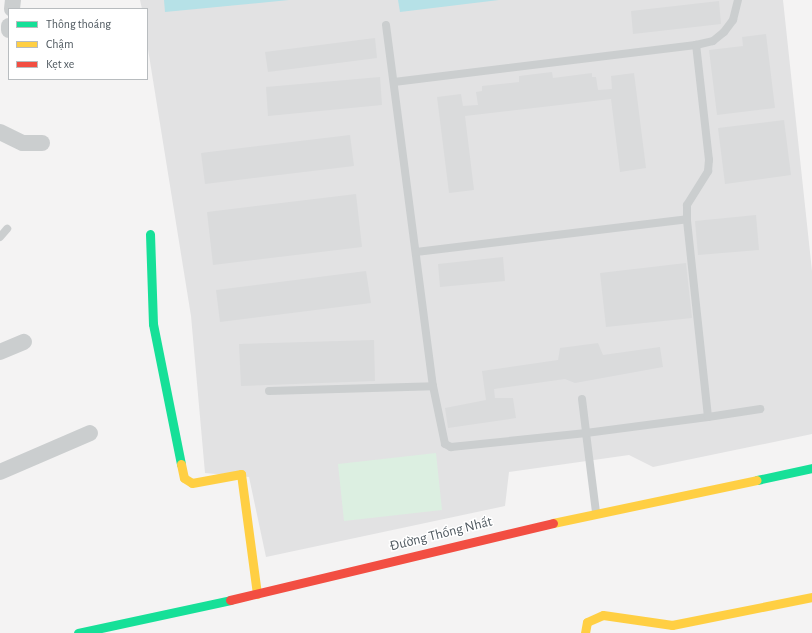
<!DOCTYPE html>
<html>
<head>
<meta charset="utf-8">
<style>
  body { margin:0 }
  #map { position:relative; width:812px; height:633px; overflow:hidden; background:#f4f3f3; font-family:"Alegreya Sans",sans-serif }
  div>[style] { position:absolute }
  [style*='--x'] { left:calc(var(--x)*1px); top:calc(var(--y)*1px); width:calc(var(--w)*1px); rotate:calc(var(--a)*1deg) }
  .education>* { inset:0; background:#e2e2e3 }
  .green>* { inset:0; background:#dcefe1 }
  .water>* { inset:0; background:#b6e1e7 }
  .building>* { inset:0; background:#dadbdc }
  .lane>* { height:8px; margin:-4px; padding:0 4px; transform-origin:4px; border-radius:4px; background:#cbcecf }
  .street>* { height:16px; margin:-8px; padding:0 8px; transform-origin:8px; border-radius:8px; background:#cbcecf }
  .fast>* { height:9px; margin:-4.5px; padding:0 4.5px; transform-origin:4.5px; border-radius:4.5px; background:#16e098 }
  .slow>* { height:9px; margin:-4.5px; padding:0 4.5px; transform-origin:4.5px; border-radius:4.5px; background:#ffcf43 }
  .jam>* { height:9px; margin:-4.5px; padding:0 4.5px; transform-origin:4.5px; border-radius:4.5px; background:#f24e42 }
  span { translate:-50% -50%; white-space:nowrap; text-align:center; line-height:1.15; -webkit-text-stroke:3px #fff; paint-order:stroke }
  .street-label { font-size:14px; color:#4d575e }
  .legend { position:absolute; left:8px; top:8px; width:140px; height:72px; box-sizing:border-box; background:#fff; border:1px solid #b8bcbf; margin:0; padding:5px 7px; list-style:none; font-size:12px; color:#4d575e }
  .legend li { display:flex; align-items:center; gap:8px; height:20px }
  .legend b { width:20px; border:1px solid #b8bcbf }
</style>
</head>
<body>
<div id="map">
  <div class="education">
    <div style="clip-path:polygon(140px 0,783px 0,812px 271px,812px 434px,653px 467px,629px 455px,509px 472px,505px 506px,266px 557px,249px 477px,205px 473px,191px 316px,147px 43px,147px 9px,142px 9px)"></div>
  </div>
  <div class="green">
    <div style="clip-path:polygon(436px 453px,442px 510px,344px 521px,338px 464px)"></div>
  </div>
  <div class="water">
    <div style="clip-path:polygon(164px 0,289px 0,165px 12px)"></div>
    <div style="clip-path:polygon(398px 0,499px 0,400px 12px)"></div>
  </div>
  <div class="building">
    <div style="clip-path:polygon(719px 1px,721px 24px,633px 34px,631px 11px)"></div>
    <div style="clip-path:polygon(766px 34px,775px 108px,717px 115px,709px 50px,743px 46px,742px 37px)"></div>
    <div style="clip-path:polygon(375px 38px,377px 58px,268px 72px,265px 52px)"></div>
    <div style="clip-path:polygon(552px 72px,553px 78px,592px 73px,592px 77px,596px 77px,598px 90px,612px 89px,611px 76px,634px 73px,646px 168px,620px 172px,611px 99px,465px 116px,474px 190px,449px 193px,437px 97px,461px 94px,463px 106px,478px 105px,476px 92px,482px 91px,482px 86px,519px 82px,519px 76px)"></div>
    <div style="clip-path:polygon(380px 77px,382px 105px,268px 116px,266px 87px)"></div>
    <div style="clip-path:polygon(784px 120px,791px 175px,725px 184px,718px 128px)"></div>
    <div style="clip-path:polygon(350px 135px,354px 166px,205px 184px,201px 153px)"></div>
    <div style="clip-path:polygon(356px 194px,362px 247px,213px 265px,207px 212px)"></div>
    <div style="clip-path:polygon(756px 215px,759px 250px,698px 255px,695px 221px)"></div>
    <div style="clip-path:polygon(503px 257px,505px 281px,440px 287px,438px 264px)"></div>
    <div style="clip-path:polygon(686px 263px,692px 318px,606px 327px,600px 273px)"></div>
    <div style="clip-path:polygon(366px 271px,371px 303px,220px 322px,216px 290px)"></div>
    <div style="clip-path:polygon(374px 340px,375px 381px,241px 386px,239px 344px)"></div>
    <div style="clip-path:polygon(598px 343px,603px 355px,660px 347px,663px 367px,575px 383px,565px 379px,494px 389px,495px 398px,513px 398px,516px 418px,448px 428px,445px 408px,486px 400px,482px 371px,558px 360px,560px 348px)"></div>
  </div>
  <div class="lane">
    <div style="--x:386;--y:25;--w:364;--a:82.6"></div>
    <div style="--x:433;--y:386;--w:59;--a:78.3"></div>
    <div style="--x:445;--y:444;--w:7;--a:27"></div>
    <div style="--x:451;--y:447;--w:136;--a:-5.9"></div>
    <div style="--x:586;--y:433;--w:80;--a:82.8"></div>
    <div style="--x:394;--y:82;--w:304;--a:-7"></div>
    <div style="--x:0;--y:237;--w:11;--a:-49"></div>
    <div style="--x:416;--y:252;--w:273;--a:-6.9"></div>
    <div style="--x:269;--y:391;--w:164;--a:-1.7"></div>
    <div style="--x:582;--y:399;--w:34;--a:83"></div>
    <div style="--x:586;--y:433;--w:123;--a:-7.5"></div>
    <div style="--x:708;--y:417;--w:199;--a:-96.1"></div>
    <div style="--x:687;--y:219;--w:14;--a:-90"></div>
    <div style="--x:687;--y:205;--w:40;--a:-58"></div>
    <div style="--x:708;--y:171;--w:11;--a:-85"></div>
    <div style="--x:709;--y:160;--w:116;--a:-96.4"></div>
    <div style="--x:696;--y:45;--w:17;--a:-13"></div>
    <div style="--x:713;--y:41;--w:14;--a:-39"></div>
    <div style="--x:724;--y:32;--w:15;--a:-53"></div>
    <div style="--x:733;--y:20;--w:21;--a:-76"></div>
    <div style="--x:708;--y:417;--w:53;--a:-8.7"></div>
  </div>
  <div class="street">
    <div style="--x:12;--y:9;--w:9;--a:-84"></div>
    <div style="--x:9;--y:26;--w:4;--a:90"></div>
    <div style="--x:0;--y:132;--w:25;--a:26"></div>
    <div style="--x:23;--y:143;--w:19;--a:0"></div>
    <div style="--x:0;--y:352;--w:26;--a:-23"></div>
    <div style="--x:0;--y:472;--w:98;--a:-23.4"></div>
  </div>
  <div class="fast">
    <div style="--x:150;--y:234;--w:90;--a:88.1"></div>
    <div style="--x:153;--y:324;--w:143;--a:78.7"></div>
    <div style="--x:757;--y:480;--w:56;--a:-12.3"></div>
    <div style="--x:78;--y:633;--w:156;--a:-12.2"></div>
  </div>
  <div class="slow">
    <div style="--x:181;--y:464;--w:14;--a:78"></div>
    <div style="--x:184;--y:478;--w:9;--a:32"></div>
    <div style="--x:192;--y:483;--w:50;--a:-10.4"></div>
    <div style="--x:241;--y:474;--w:121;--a:82.4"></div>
    <div style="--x:553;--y:523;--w:208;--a:-11.9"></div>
    <div style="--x:585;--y:633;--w:11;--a:-80"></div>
    <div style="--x:587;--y:622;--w:17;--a:-24"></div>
    <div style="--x:603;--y:615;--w:70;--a:8.2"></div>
    <div style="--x:672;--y:625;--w:143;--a:-11.3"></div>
  </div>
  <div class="jam">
    <div style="--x:230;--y:600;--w:332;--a:-13.4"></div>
  </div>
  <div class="street-label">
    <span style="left:441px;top:534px;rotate:-14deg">Đường Thống Nhất</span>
  </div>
  <ul class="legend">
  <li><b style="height:5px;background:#16e098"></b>Thông thoáng</li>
  <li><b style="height:5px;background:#ffcf43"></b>Chậm</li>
  <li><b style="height:5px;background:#f24e42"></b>Kẹt xe</li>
  </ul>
</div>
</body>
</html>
